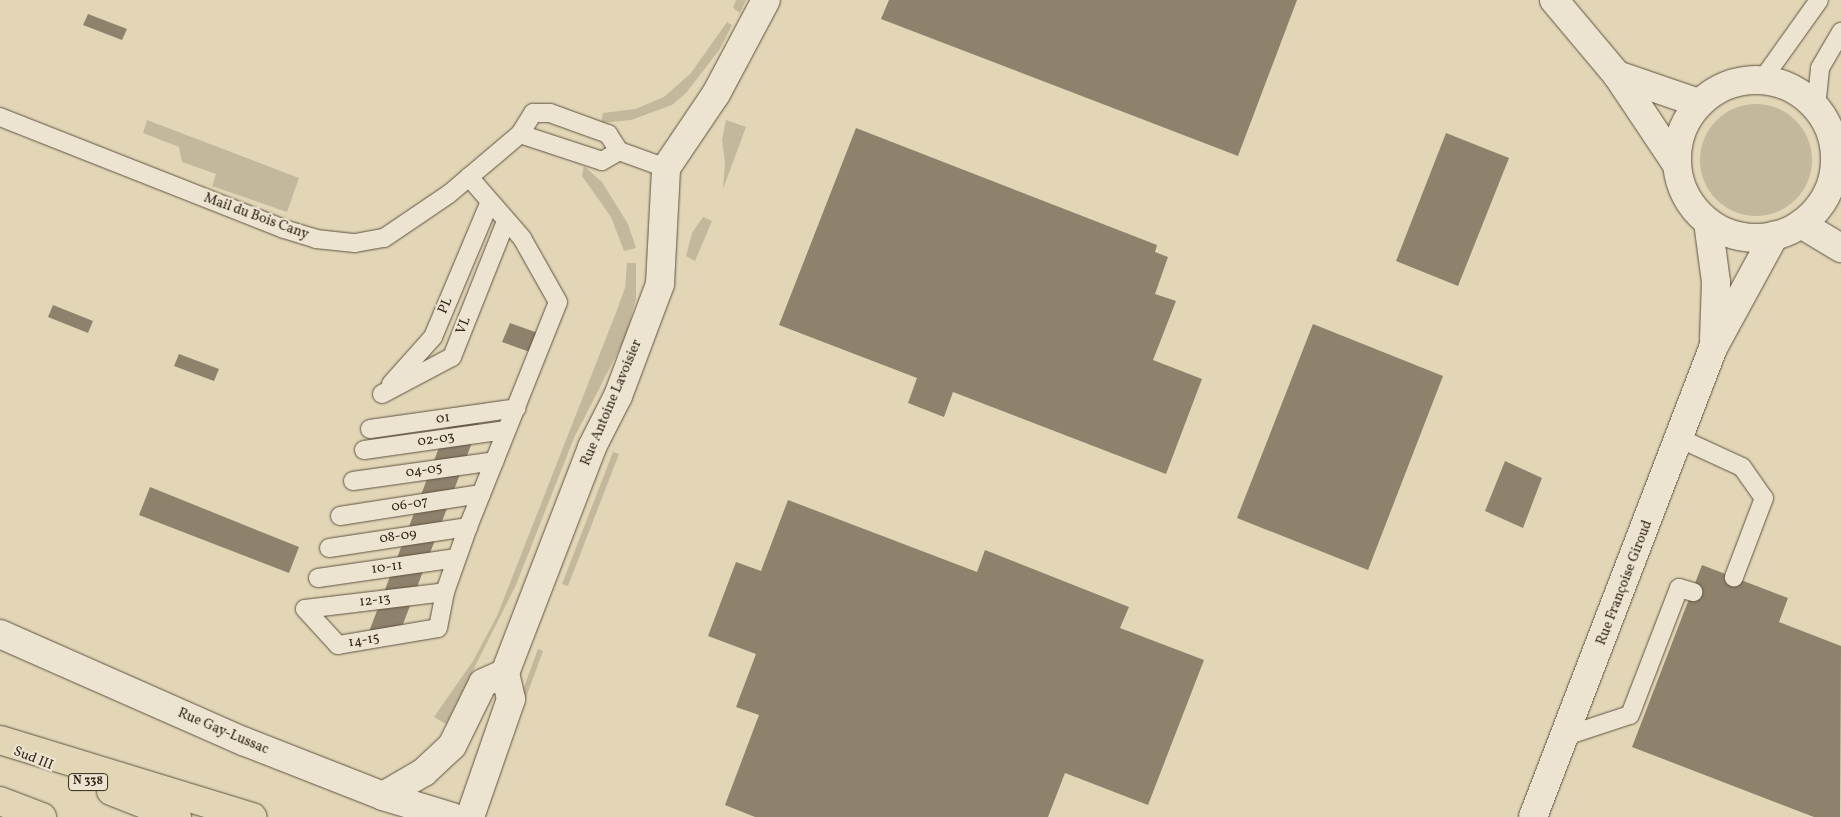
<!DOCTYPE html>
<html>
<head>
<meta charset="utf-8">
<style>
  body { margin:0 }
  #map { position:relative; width:1841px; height:817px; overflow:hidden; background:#e2d6b7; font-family:Vollkorn,serif }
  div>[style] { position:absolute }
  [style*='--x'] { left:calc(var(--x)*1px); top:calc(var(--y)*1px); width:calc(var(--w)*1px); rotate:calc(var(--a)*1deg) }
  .green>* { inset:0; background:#c4b89c }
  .round { border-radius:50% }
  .building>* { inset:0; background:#8e826c }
  .roads { filter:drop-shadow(0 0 1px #605341) drop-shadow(0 0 1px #605341) }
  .service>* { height:18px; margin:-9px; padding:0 9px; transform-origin:9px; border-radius:9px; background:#ece4d0 }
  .minor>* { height:28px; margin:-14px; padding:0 14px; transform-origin:14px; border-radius:14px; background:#ece4d0 }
  .minor>.ring { margin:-14px; padding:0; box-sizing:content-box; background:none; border:28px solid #ece4d0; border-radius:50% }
  .secondary>* { height:28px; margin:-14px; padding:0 14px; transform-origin:14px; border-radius:14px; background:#ece4d0 }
  .trunk>* { height:28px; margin:-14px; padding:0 14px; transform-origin:14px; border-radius:14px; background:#e2d6b7 }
  span { translate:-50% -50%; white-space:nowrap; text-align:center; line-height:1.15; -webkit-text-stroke:4.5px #ece4d0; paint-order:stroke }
  .shield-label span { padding:1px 4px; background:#ece4d0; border:1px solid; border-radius:4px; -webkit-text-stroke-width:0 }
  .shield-label { font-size:12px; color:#34271a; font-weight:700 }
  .street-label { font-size:14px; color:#34271a }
</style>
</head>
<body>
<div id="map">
  <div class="green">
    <div style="clip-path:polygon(736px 0,746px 0,740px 13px,733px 8px)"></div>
    <div style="clip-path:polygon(727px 22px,732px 25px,720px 49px,686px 93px,672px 105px,631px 120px,601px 123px,603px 113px,635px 109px,664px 97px,691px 73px)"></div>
    <div class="round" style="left:1700px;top:104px;width:112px;height:112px"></div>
    <div style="clip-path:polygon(147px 120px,299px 178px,287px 212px,212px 186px,216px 174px,182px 162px,179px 147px,143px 133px)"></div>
    <div style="clip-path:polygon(726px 120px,746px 127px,723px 189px,725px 163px,722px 140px)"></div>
    <div style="clip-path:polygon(584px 166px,602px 182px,628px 224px,636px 248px,624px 251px,611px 217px,582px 176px)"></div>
    <div style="clip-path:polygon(703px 217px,712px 221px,695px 261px,686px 256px,692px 233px)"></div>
    <div style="clip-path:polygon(627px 263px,636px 263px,636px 299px,625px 338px,574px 438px,516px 585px,446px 724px,434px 717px,473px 661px,497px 616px,617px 310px,625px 288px)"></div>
    <div style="clip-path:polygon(613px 452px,619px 454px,568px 586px,562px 584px)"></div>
    <div style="clip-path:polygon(538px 649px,543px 651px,521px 711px,516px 709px)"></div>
  </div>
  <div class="building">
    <div style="clip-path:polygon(889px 0,1297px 0,1238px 156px,881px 19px)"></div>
    <div style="clip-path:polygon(88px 14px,127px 29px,122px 40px,83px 25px)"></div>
    <div style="clip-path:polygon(856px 128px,1157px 245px,1155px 252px,1168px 257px,1155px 294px,1176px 301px,1153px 360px,1202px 379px,1166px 474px,953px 392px,944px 417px,908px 403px,917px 378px,779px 325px)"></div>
    <div style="clip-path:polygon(1446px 133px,1509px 158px,1458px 286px,1396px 261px)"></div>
    <div style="clip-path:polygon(53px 305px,93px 321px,88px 333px,48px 317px)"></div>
    <div style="clip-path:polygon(510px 323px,538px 333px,530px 352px,502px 342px)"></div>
    <div style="clip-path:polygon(1313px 324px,1443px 376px,1368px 570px,1237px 518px)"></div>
    <div style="clip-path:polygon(179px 354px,219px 369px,214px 381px,174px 366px)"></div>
    <div style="clip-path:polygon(487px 403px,400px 632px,367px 637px,454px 408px)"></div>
    <div style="clip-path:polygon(1505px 461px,1542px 478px,1523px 528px,1485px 511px)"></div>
    <div style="clip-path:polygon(150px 487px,299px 547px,289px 573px,139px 515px)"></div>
    <div style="clip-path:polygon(788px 500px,977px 572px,985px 550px,1129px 607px,1120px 628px,1204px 660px,1148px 805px,1065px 773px,1048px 817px,755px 817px,725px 805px,759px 715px,736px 707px,756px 654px,708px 636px,736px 562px,761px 571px)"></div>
    <div style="clip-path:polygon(1702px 565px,1788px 598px,1779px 622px,1841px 646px,1840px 817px,1814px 817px,1632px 747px)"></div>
  </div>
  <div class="roads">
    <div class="service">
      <div style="--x:1762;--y:80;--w:98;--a:-54.5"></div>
      <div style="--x:1816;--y:107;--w:39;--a:-84"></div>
      <div style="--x:1820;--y:68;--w:42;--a:-59.7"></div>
      <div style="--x:0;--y:117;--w:305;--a:21.5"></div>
      <div style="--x:284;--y:229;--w:34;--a:17"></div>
      <div style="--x:316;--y:239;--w:39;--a:6"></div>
      <div style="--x:355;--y:243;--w:29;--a:-10"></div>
      <div style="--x:384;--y:238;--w:78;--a:-34.1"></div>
      <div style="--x:449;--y:194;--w:93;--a:-40.2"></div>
      <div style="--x:520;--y:134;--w:25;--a:-58"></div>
      <div style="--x:533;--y:113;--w:17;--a:0"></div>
      <div style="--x:550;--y:113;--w:62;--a:19.9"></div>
      <div style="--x:608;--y:134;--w:20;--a:57"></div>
      <div style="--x:619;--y:151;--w:50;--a:19.9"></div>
      <div style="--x:520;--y:134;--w:86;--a:18.2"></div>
      <div style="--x:602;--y:161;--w:20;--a:-30"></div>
      <div style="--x:391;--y:384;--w:63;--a:-48.2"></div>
      <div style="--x:433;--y:337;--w:144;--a:-67.2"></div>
      <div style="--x:382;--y:394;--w:79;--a:-27.9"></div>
      <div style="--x:452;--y:357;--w:146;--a:-68.3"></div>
      <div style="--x:370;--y:429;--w:148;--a:-8.1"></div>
      <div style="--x:1681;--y:439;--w:67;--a:24.7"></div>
      <div style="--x:1742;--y:467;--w:38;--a:55"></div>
      <div style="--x:1764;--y:498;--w:85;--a:110.8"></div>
      <div style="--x:364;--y:450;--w:144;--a:-8"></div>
      <div style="--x:353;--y:481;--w:143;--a:-8"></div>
      <div style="--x:340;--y:516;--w:143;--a:-8.9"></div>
      <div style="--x:329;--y:548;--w:141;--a:-8.6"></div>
      <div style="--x:318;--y:578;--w:140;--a:-8.2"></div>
      <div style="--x:305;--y:609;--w:49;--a:47.5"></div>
      <div style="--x:338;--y:645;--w:101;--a:-9.6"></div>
      <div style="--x:438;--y:628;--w:37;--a:-79"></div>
      <div style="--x:445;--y:592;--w:69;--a:-70.5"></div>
      <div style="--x:468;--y:527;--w:242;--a:-68.2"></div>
      <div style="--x:558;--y:302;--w:73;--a:-119.4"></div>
      <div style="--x:522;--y:238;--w:81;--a:-131"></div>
      <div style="--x:305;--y:609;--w:141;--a:-6.9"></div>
      <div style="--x:1566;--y:736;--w:67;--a:-18.2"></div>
      <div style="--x:1630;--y:715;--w:136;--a:-68.9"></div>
      <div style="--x:1679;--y:588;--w:15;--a:16"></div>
    </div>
    <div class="minor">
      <div style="--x:1554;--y:0;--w:98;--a:50"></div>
      <div style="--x:1617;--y:75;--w:108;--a:56.3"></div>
      <div style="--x:1617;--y:75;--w:87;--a:18.9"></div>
      <div class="ring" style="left:1677px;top:80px;width:130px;height:130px"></div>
      <div style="--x:1708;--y:222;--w:61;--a:82.4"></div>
      <div style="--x:1716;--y:282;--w:57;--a:92"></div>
      <div style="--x:1801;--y:224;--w:47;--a:31"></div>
      <div style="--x:383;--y:796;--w:48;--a:-30.3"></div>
      <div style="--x:424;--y:772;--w:38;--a:-43"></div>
      <div style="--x:452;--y:746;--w:70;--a:-63.8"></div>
      <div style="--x:483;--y:683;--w:24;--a:-24"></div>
      <div style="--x:470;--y:817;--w:125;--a:-70.8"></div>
      <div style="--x:511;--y:699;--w:27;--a:-103"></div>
      <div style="--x:505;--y:673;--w:242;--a:-68.9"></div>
      <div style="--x:592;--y:447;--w:57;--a:-63"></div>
      <div style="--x:618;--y:396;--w:120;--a:-69.4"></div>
      <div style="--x:660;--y:284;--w:116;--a:-87"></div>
      <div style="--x:666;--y:168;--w:89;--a:-56"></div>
      <div style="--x:716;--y:94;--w:106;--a:-62"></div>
      <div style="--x:1533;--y:817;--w:502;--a:-69"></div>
      <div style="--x:1713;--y:348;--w:128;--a:-61.4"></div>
    </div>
    <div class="secondary">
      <div style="--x:0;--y:634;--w:266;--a:23.8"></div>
      <div style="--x:243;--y:741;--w:150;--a:21.4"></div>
      <div style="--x:383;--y:796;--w:72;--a:16.9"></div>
    </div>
    <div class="trunk">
      <div style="--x:0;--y:740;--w:264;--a:17"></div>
      <div style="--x:111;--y:791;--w:71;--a:21.5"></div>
      <div style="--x:0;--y:801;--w:45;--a:20.9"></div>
    </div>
  </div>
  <div class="shield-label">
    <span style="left:88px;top:782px">N 338</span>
  </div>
  <div class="street-label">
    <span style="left:256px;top:217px;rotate:20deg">Mail du Bois Cany</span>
    <span style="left:446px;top:306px;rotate:-67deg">PL</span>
    <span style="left:464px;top:326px;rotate:-68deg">VL</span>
    <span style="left:612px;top:403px;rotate:-67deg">Rue Antoine Lavoisier</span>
    <span style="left:443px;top:419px;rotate:-8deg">01</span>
    <span style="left:436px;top:440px;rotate:-8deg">02-03</span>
    <span style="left:424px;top:471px;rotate:-8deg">04-05</span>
    <span style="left:410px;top:505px;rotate:-9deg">06-07</span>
    <span style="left:398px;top:537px;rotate:-8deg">08-09</span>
    <span style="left:387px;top:568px;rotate:-8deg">10-11</span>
    <span style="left:1625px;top:583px;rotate:-69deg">Rue Françoise Giroud</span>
    <span style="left:375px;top:601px;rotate:-7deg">12-13</span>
    <span style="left:364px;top:641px;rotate:-10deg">14-15</span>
    <span style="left:223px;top:732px;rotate:23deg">Rue Gay-Lussac</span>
    <span style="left:33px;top:759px;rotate:22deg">Sud III</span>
  </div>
</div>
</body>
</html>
